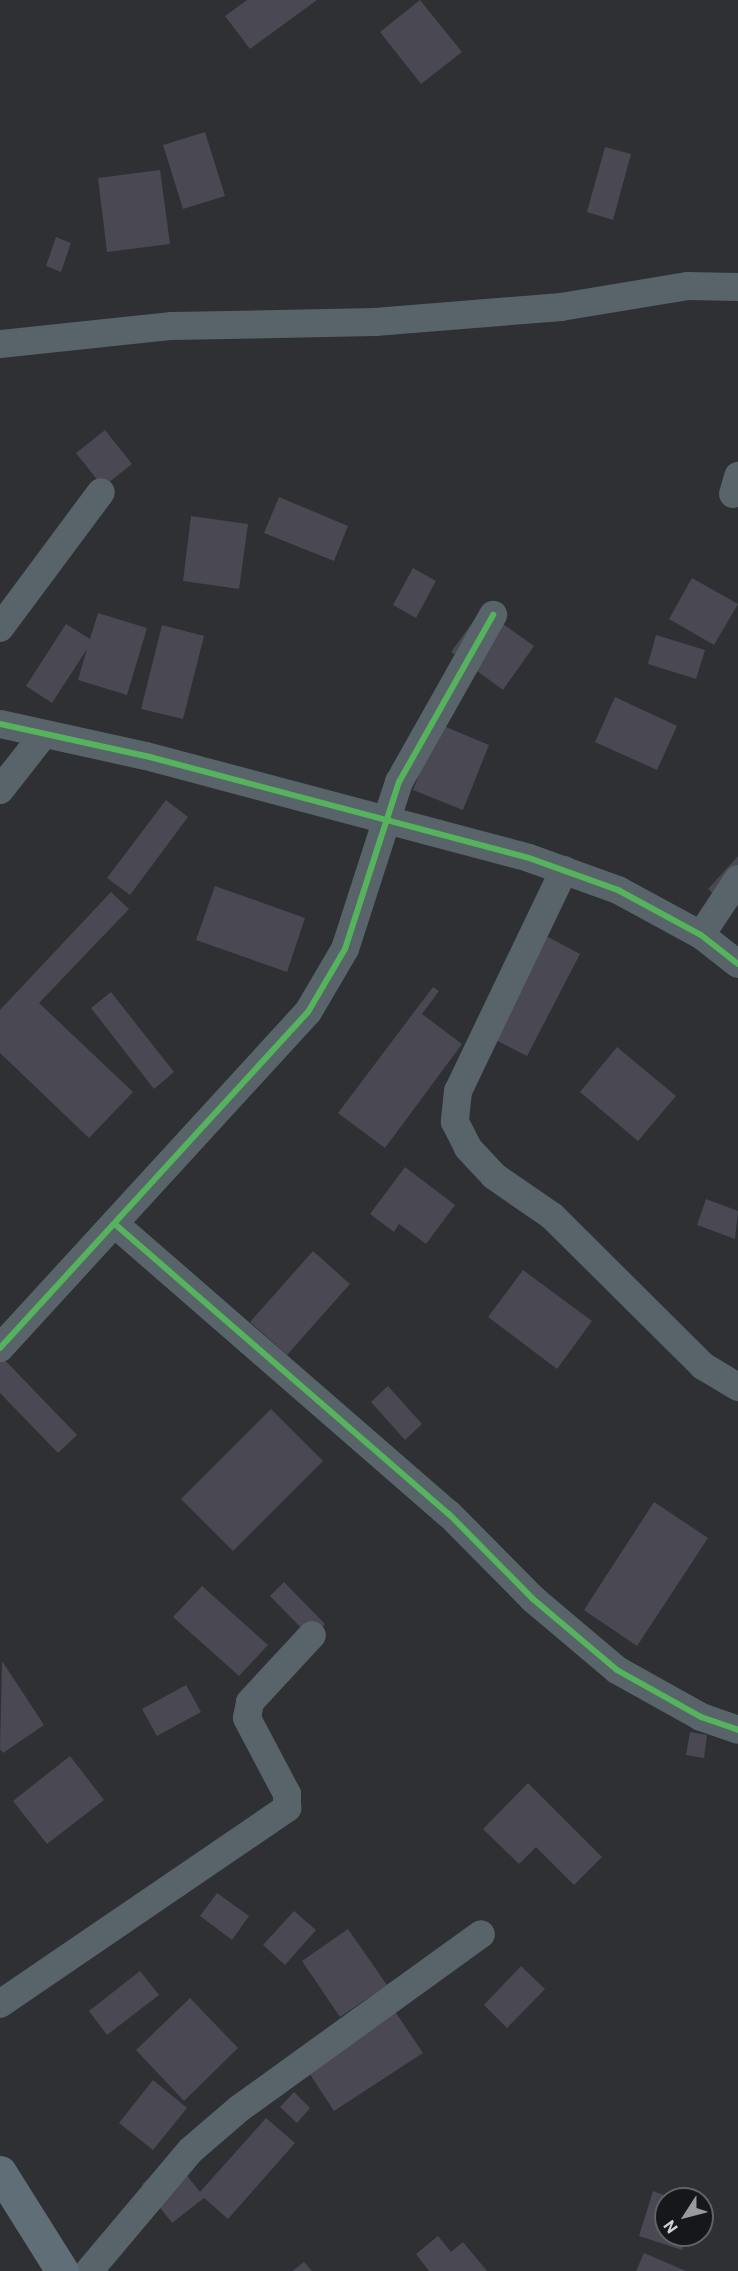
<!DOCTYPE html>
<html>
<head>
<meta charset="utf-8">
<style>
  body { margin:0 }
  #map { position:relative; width:738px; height:2271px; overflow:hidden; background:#2e3034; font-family:Roboto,sans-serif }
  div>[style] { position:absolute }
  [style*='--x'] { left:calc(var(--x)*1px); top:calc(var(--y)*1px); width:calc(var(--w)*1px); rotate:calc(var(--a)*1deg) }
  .building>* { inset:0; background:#4a4852 }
  .street>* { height:28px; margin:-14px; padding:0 14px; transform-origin:14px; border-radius:14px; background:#58636a }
  .secondary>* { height:33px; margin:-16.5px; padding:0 16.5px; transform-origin:16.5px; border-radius:16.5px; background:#606f77 }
  .cycleway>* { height:6px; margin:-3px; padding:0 3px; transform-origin:3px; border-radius:3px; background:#56b35d }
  span { translate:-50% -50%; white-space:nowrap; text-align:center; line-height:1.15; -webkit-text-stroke:4.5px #16171a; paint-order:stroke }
  .north { position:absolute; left:654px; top:2187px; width:60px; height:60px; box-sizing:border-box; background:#16171a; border:2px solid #616266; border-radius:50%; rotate:234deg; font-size:16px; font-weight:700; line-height:24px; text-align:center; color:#d1d3d7 }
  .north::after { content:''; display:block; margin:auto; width:21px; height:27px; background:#989a9e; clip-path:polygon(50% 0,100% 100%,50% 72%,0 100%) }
</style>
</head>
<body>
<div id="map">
  <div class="building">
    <div style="clip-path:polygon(247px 0,317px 0,250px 49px,225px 16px)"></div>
    <div style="clip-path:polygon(420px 0,462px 52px,421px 84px,380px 32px)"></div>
    <div style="clip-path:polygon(205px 132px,225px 196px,183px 209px,163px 145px)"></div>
    <div style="clip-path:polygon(605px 147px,631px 154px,613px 220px,587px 212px)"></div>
    <div style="clip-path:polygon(160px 170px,170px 244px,107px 252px,98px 178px)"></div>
    <div style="clip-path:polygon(56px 237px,71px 243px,61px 272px,46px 266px)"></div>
    <div style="clip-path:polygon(105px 430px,132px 464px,103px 487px,76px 453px)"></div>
    <div style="clip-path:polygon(279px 497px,348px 526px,334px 561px,264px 533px)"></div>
    <div style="clip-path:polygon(191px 516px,248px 524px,239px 589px,183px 581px)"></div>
    <div style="clip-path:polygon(413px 568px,436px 581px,416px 618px,393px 605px)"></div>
    <div style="clip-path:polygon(692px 578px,738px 604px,714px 645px,669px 619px)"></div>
    <div style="clip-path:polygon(482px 609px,534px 646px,503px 690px,451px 652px)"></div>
    <div style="clip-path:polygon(98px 613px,147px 628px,127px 695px,78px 680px,87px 649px,52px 703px,26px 686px,66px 624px,90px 639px)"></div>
    <div style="clip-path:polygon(162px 625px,204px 636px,183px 719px,141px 709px)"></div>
    <div style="clip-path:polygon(656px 635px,705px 650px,696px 679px,648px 664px)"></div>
    <div style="clip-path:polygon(615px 697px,677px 726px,657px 770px,595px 742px)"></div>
    <div style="clip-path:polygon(439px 724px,489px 745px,463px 810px,413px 790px)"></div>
    <div style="clip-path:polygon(166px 800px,188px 817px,130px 895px,107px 878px)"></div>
    <div style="clip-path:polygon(738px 856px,738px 905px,732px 911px,708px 889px)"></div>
    <div style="clip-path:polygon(215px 886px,305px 918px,287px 972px,196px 940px)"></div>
    <div style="clip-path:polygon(111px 892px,129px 909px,39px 1003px,133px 1092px,89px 1138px,0 1053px,0 1010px)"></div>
    <div style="clip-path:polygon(531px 928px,580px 954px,527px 1056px,478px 1031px)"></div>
    <div style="clip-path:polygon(433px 987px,439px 991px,422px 1014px,462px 1044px,385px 1148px,338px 1113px)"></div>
    <div style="clip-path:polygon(111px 992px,174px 1072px,154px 1089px,91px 1008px)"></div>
    <div style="clip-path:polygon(617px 1047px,676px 1096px,638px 1141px,580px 1092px)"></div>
    <div style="clip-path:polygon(405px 1167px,455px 1205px,426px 1244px,399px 1224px,394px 1232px,370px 1214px)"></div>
    <div style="clip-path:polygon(706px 1199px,738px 1211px,735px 1239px,697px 1225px)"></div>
    <div style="clip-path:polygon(313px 1251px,350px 1284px,287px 1355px,250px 1322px)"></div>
    <div style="clip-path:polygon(523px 1270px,592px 1321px,557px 1369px,488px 1317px)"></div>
    <div style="clip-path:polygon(0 1355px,77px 1435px,58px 1453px,0 1393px)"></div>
    <div style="clip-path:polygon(388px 1386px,422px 1424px,405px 1440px,371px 1402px)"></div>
    <div style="clip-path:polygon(271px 1409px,323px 1461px,233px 1551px,181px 1499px)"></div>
    <div style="clip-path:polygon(654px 1502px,708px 1538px,637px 1646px,584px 1610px)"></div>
    <div style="clip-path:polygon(284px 1582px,325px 1624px,311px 1638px,270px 1596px)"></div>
    <div style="clip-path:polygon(202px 1586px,268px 1645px,239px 1676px,173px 1617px)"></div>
    <div style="clip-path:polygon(2px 1661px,44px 1725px,3px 1753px,0 1749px)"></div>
    <div style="clip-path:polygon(186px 1685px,201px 1712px,157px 1736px,142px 1709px)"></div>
    <div style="clip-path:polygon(690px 1732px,707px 1735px,704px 1758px,686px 1755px)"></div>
    <div style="clip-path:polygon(70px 1756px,104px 1800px,47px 1844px,13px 1801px)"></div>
    <div style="clip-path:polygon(528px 1783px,602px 1857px,574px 1885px,536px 1847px,519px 1864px,483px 1829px)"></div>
    <div style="clip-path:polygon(217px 1893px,249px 1916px,232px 1940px,200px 1916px)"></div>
    <div style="clip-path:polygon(294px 1911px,316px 1930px,285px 1965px,263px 1945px)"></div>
    <div style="clip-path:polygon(348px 1929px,387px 1985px,340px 2017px,302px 1961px)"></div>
    <div style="clip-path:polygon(521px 1966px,545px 1989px,507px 2028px,484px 2005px)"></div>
    <div style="clip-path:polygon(140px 1971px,159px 1995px,107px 2035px,89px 2011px)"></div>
    <div style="clip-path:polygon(190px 1998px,238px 2048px,184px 2101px,136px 2050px)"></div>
    <div style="clip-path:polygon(390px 2004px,423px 2053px,334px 2111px,302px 2062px)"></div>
    <div style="clip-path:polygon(153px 2080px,187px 2108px,153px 2150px,119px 2123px)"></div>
    <div style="clip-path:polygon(294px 2092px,310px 2108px,297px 2123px,280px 2107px)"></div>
    <div style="clip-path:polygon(266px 2118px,295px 2143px,228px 2219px,204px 2198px,172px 2223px,142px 2184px,174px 2159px,200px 2192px)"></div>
    <div style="clip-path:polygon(653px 2191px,675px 2199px,666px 2199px,666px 2235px,687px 2235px,682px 2250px,639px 2236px)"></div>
    <div style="clip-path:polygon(438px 2236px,451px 2252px,463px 2242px,487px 2271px,429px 2271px,416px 2254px)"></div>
    <div style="clip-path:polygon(644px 2253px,686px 2271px,636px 2271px)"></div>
    <div style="clip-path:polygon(304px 2262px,312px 2271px,292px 2271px)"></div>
  </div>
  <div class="street">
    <div style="--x:0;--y:344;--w:173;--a:-6"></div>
    <div style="--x:172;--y:326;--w:203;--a:-1.1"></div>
    <div style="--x:375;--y:322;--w:187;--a:-4.6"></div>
    <div style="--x:561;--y:307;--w:129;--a:-9.4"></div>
    <div style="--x:688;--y:286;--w:50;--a:1.1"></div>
    <div style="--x:733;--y:494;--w:19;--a:-74"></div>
    <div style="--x:0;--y:628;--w:169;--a:-53.4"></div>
    <div style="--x:0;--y:724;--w:149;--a:12.4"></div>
    <div style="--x:146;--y:756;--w:396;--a:14.9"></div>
    <div style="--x:529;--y:858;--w:95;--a:19.8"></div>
    <div style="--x:618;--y:890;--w:94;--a:28.5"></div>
    <div style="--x:701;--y:935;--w:47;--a:38.1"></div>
    <div style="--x:0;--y:790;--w:71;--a:-51.8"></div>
    <div style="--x:564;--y:870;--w:245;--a:115.6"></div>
    <div style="--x:458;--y:1091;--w:31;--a:96"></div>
    <div style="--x:455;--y:1122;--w:29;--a:63"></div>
    <div style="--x:468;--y:1148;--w:38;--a:47"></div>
    <div style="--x:494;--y:1176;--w:70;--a:34.6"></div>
    <div style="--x:552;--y:1216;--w:213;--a:44.8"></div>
    <div style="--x:703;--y:1366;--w:41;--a:31"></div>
    <div style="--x:701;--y:935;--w:67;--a:-56.5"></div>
    <div style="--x:116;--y:1225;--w:441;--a:41"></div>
    <div style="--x:449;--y:1514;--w:120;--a:45.3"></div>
    <div style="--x:533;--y:1599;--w:110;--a:40.2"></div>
    <div style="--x:617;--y:1670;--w:96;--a:29.2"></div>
    <div style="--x:701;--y:1717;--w:39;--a:19"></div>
    <div style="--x:0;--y:1348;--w:456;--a:-47.5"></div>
    <div style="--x:308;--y:1012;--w:73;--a:-59.6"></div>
    <div style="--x:345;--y:949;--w:176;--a:-72.1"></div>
    <div style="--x:399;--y:782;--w:192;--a:-60.6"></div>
    <div style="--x:0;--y:2004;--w:348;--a:-34.3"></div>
    <div style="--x:287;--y:1808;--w:14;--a:-90"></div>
    <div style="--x:287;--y:1794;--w:86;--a:-117.8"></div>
    <div style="--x:247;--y:1718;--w:16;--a:-79"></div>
    <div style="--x:250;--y:1702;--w:91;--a:-47.2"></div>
    <div style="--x:89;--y:2271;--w:158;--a:-49.9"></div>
    <div style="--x:191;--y:2150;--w:65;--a:-40.6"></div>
    <div style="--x:240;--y:2108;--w:297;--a:-35.8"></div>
  </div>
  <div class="secondary">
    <div style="--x:0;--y:2172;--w:117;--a:57.9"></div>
  </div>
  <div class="cycleway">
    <div style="--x:0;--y:724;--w:149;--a:12.4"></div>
    <div style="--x:146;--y:756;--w:396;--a:14.9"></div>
    <div style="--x:529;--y:858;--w:95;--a:19.8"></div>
    <div style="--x:618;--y:890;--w:94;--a:28.5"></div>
    <div style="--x:701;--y:935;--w:47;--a:38.1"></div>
    <div style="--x:116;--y:1225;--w:441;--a:41"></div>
    <div style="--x:449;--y:1514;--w:120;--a:45.3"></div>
    <div style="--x:533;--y:1599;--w:110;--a:40.2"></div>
    <div style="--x:617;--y:1670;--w:96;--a:29.2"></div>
    <div style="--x:701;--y:1717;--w:39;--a:19"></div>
    <div style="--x:0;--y:1348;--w:456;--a:-47.5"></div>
    <div style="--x:308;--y:1012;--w:73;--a:-59.6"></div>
    <div style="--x:345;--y:949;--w:176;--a:-72.1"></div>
    <div style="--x:399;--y:782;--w:192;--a:-60.6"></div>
  </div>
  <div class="north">N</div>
</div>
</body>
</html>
